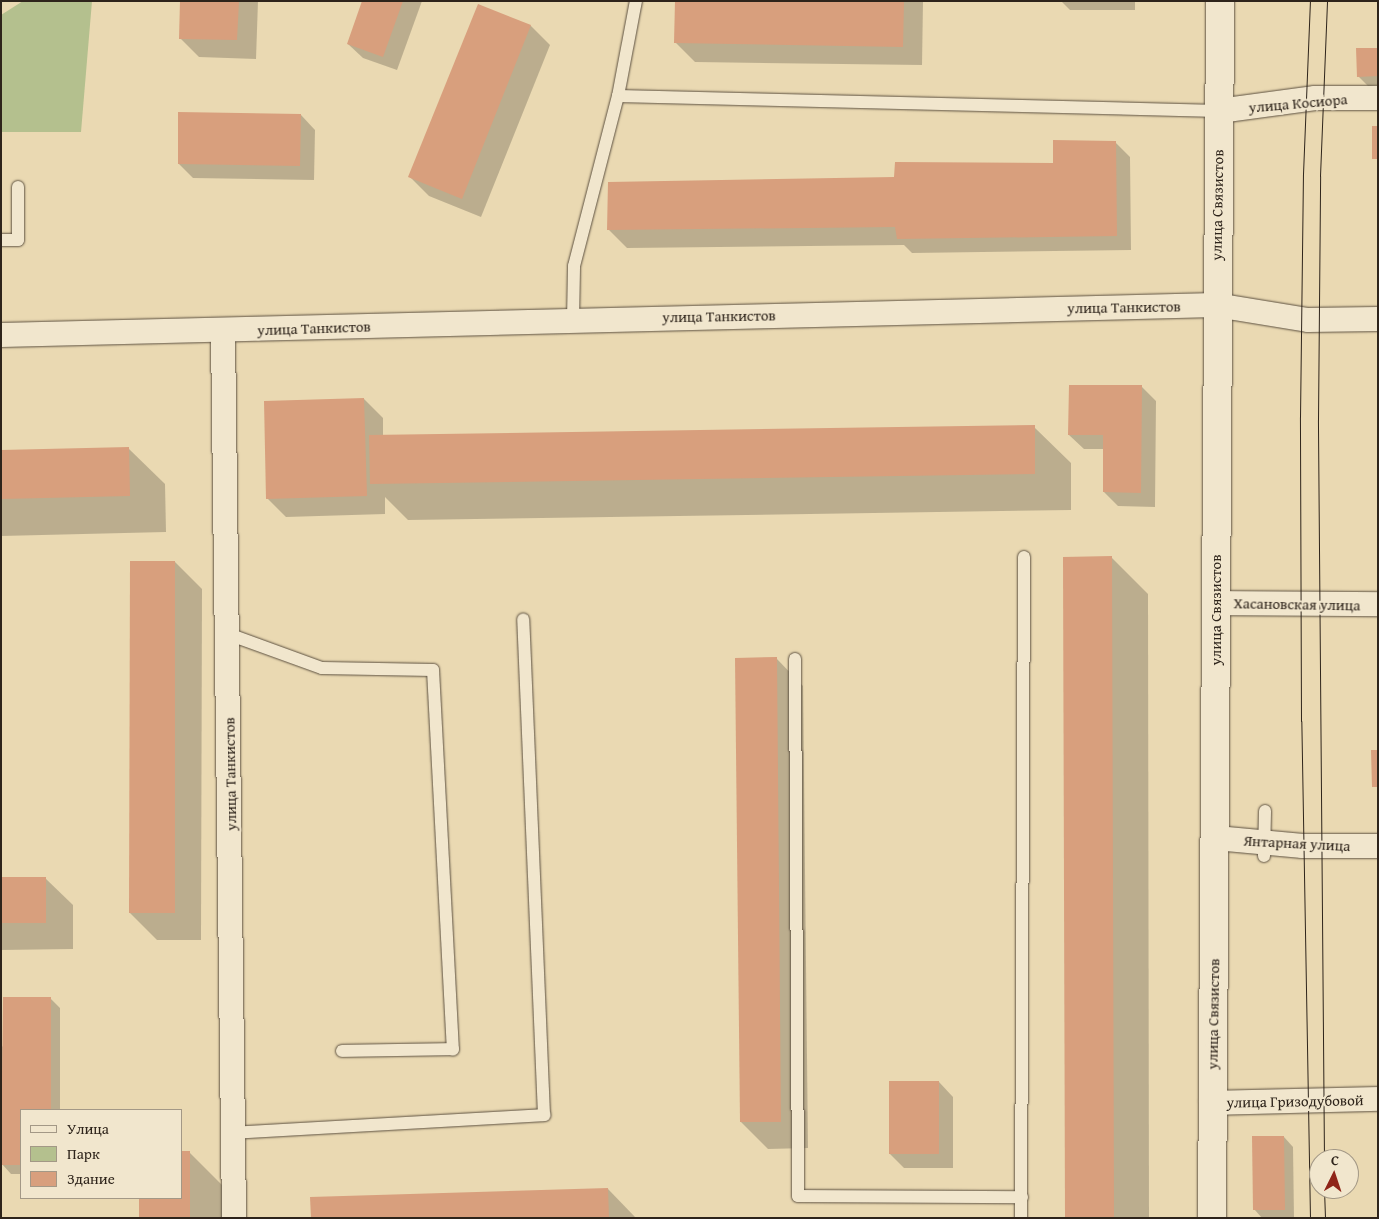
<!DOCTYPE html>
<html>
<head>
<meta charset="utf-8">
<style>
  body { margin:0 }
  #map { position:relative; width:1379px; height:1219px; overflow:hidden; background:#ead9b2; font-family:"Gentium Book Plus",serif }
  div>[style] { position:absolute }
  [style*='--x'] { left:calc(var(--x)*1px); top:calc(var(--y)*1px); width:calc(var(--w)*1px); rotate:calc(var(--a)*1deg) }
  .green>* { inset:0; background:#b4c08e }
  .shadow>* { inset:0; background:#0003 }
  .building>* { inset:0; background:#d89f7d }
  .roads { filter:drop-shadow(0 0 1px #5d5141) drop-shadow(0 0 1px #5d5141) }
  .lane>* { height:12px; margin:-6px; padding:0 6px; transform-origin:6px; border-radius:6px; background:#f1e6cd }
  .street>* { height:24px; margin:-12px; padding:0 12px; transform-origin:12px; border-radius:12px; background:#f1e6cd }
  .secondary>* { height:28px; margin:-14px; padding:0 14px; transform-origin:14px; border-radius:14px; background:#f1e6cd }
  .tram>* { height:1px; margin:-0.5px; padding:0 0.5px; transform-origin:0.5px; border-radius:0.5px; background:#2e241b }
  span { translate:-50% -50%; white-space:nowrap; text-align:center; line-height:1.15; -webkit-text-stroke:4px #f1e6cd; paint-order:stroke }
  .street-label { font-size:15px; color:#2e241b }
  .frame { position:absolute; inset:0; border:2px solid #2e241b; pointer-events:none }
  .legend { position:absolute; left:20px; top:1109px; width:162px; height:90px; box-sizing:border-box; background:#f1e6cd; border:1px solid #a39886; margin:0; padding:6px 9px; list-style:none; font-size:15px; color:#2e241b }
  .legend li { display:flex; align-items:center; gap:10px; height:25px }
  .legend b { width:25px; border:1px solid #a39886 }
  .north { position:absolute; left:1309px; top:1149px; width:50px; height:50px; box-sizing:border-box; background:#f1e6cd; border:1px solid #a39886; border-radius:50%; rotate:4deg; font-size:14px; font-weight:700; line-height:20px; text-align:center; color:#2e241b }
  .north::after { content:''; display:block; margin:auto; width:18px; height:22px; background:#8f2418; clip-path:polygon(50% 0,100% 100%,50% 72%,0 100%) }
</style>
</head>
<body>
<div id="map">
  <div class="green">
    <div style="clip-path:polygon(23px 1px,92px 1px,81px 132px,1px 132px,1px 15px)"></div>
  </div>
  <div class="shadow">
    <div style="clip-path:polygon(181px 1px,258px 1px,256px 59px,199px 57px,180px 38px)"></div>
    <div style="clip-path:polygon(364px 1px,422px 1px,397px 70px,363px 58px,348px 44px)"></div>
    <div style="clip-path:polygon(676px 1px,923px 1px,922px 65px,695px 62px,676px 43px)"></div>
    <div style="clip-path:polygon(1061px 1px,1135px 1px,1135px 10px,1070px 10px)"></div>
    <div style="clip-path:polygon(478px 6px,531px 26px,550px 45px,481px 217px,429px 196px,410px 177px)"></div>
    <div style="clip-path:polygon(1378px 49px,1378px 85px,1368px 86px,1358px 76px)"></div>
    <div style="clip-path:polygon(301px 115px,315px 130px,314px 180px,193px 178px,179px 164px)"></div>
    <div style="clip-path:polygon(1115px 142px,1130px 157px,1131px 250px,912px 253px,904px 245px,627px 248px,608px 229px,895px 179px,1055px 164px)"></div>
    <div style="clip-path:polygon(1142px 387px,1156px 401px,1155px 507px,1118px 506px,1104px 492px,1104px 449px,1084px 449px,1069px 435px)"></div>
    <div style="clip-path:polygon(364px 399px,383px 418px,383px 436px,1034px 427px,1071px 463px,1071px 510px,408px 520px,385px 497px,385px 514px,286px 517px,267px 498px)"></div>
    <div style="clip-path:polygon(128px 448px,165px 484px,166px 532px,1px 536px,1px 451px)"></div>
    <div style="clip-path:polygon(1111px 557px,1148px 594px,1149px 1218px,1066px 1218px)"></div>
    <div style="clip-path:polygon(175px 562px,202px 589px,201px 940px,157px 940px,130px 913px)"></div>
    <div style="clip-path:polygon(776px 658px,803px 686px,808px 1148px,768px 1149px,741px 1122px)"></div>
    <div style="clip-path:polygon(1px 878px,45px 878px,73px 905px,73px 949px,1px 950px)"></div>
    <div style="clip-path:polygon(50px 998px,60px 1008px,60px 1110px,21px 1110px,21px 1174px,11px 1174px,2px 1164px,1px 1048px)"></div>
    <div style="clip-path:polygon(939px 1082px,953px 1097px,953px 1168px,904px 1168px,890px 1154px)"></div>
    <div style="clip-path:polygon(1284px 1137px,1293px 1147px,1294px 1218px,1262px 1218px,1254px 1209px)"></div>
    <div style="clip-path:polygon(190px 1153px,226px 1189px,226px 1218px,141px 1218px,141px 1198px,181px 1198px)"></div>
    <div style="clip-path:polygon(608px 1189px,636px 1218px,312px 1218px)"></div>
  </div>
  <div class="building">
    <div style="clip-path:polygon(180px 1px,239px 1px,237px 40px,179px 39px)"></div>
    <div style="clip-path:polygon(362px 1px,403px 1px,383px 57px,347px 44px)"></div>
    <div style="clip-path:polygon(675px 1px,904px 1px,903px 47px,674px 43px)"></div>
    <div style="clip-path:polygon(478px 4px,531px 25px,462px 199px,408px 177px)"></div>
    <div style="clip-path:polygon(1356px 48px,1378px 48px,1378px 76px,1357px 77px)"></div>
    <div style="clip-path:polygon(178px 112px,301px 114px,300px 166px,178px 164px)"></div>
    <div style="clip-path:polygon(1372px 126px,1378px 126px,1378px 159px,1372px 159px)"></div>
    <div style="clip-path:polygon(1053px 140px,1116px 141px,1117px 236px,897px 239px,895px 227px,607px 230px,608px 182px,894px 177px,895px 162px,1053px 163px)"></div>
    <div style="clip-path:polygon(1069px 385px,1142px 385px,1141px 493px,1103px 492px,1103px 435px,1068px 435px)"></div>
    <div style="clip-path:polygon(364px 398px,367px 496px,266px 499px,264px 401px)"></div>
    <div style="clip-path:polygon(1035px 425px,1035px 474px,370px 484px,369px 435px)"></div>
    <div style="clip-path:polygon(129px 447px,130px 496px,1px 499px,1px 450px)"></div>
    <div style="clip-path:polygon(1112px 556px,1114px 1218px,1065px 1218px,1063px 557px)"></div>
    <div style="clip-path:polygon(130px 561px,175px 561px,175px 913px,129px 913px)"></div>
    <div style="clip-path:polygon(777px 657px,781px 1122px,740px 1122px,735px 658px)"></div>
    <div style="clip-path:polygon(1371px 750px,1378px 750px,1378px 787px,1372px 787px)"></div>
    <div style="clip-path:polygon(1px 877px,46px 877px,46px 923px,1px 923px)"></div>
    <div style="clip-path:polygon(3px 997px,51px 997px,51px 1110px,21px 1110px,21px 1165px,1px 1165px)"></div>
    <div style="clip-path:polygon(889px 1081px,939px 1081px,939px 1154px,889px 1154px)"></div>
    <div style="clip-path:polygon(1252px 1136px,1284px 1136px,1285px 1210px,1253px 1210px)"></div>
    <div style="clip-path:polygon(181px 1151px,190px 1151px,190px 1218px,139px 1218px,139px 1198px,181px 1198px)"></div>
    <div style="clip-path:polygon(608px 1188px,609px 1218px,311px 1218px,310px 1197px)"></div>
  </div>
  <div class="roads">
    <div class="lane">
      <div style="--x:618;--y:96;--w:601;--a:1.43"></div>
      <div style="--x:1;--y:240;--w:17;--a:0"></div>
      <div style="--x:18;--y:240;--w:53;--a:-90"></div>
      <div style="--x:573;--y:320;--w:54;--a:-88.9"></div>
      <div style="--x:574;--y:266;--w:176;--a:-75.5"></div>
      <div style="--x:618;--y:96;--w:97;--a:-79.3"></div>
      <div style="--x:228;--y:634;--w:100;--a:19.9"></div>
      <div style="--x:322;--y:668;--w:111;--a:1"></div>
      <div style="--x:433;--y:670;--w:380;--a:87"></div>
      <div style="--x:453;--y:1049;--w:111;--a:179"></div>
      <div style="--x:795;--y:659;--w:537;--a:89.68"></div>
      <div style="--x:798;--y:1196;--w:224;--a:0.3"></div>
      <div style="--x:1264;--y:856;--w:45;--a:-88.7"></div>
      <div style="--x:232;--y:1133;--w:313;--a:-3.3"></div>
      <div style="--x:544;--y:1115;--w:496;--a:-92.4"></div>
      <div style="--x:1021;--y:1218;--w:661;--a:-89.74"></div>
    </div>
    <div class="street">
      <div style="--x:1219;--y:111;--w:97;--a:-7.7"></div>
      <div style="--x:1315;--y:98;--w:63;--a:0"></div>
      <div style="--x:223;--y:331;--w:887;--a:89.29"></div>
      <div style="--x:1;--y:335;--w:1215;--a:-1.41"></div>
      <div style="--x:1216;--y:305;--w:93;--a:9.3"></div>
      <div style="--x:1308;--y:320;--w:70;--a:-0.8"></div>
      <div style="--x:1216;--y:603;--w:162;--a:0.4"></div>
      <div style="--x:1216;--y:838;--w:87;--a:5.3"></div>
      <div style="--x:1303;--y:846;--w:75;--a:0"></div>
      <div style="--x:1211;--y:1103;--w:167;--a:-1.4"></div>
    </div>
    <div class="secondary">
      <div style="--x:1212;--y:1218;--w:1217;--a:-89.62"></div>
    </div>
  </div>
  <div class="tram">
    <div style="--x:1324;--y:1159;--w:739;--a:-90.47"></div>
    <div style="--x:1318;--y:420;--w:244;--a:-89.5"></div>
    <div style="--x:1320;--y:176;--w:175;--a:-87.7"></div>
    <div style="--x:1324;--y:1189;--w:29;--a:88"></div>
    <div style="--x:1310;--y:1218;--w:497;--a:-91"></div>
    <div style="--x:1301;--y:721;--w:304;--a:-90.2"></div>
    <div style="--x:1300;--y:417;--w:243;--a:-89.3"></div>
    <div style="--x:1303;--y:174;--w:173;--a:-87.7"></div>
  </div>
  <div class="street-label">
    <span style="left:1298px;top:103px;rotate:-5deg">улица Косиора</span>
    <span style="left:1217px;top:205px;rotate:-89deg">улица Связистов</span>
    <span style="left:1124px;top:307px;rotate:-1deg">улица Танкистов</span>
    <span style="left:719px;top:316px;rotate:-1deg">улица Танкистов</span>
    <span style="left:314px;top:328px;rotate:-2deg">улица Танкистов</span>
    <span style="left:1297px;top:604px;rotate:1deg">Хасановская улица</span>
    <span style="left:1216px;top:610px;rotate:-90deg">улица Связистов</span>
    <span style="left:230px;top:774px;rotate:-91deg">улица Танкистов</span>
    <span style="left:1297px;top:843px;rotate:3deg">Янтарная улица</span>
    <span style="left:1213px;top:1014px;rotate:-89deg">улица Связистов</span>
    <span style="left:1295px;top:1101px;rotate:-1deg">улица Гризодубовой</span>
  </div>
  <div class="frame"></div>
  <ul class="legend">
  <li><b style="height:6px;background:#f1e6cd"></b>Улица</li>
  <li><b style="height:14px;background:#b4c08e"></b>Парк</li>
  <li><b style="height:14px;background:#d89f7d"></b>Здание</li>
  </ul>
  <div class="north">С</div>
</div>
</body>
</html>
